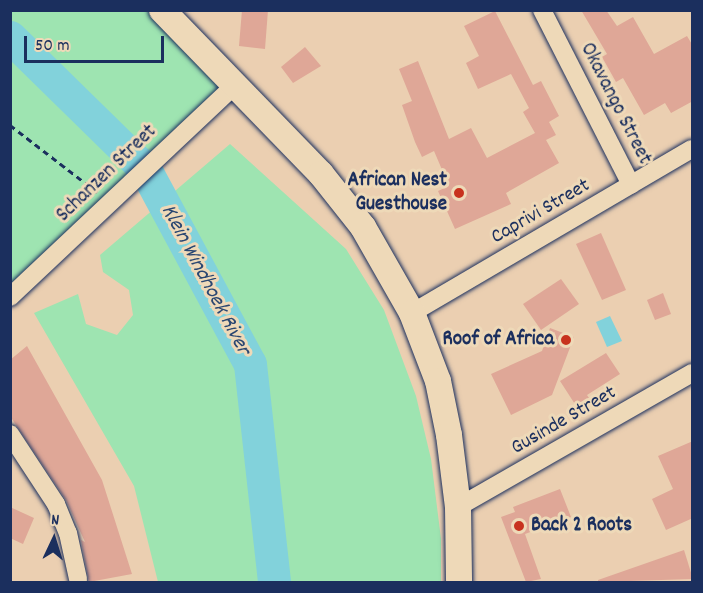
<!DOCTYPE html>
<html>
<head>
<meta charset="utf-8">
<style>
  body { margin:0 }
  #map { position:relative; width:703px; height:593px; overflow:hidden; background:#ebcfb1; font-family:Dekko,sans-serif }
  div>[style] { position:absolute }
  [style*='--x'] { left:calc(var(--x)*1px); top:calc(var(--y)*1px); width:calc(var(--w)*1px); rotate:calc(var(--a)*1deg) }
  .green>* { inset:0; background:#9ee4b1 }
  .water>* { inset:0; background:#82d2db }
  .river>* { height:33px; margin:-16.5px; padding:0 16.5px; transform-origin:16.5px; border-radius:16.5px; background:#82d2db }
  .building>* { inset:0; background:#dfa797 }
  .path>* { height:3px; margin-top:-1.5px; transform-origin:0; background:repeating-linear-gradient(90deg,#1b2f5e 0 6px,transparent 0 10.5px) }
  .roads { filter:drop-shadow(0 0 2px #1b2f5e) drop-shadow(0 0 2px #1b2f5e) }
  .minor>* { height:18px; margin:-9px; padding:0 9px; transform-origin:9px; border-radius:9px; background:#eed9b8 }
  .secondary>* { height:26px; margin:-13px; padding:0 13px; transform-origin:13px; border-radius:13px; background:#eed9b8 }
  .dots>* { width:16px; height:16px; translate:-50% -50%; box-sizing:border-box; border:3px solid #eed9b8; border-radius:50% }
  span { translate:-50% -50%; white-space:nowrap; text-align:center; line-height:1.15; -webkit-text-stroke:6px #eed9b8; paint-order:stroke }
  .street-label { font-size:21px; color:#1b2f5e }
  .poi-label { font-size:21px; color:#1b2f5e; font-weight:700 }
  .right { translate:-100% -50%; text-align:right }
  .left { translate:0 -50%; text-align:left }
  .water-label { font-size:22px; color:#2a4771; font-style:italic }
  .frame { position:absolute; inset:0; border:12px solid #1b2f5e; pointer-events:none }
  .north { position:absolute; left:24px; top:509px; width:60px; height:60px; -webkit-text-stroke:4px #eed9b8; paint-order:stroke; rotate:4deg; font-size:16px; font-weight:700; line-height:24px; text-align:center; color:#1b2f5e }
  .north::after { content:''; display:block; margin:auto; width:21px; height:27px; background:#1b2f5e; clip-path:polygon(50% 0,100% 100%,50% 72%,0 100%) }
  .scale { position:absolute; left:24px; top:36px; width:140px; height:27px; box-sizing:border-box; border:3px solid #1b2f5e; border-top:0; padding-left:8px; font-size:18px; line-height:21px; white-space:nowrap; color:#1b2f5e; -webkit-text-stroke:4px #eed9b8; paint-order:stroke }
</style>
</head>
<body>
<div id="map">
  <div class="green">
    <div style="clip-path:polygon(10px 11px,162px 11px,235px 85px,20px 288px,10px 281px)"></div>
    <div style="clip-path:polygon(230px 144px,346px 249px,384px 310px,416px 396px,431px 459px,441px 539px,441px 582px,158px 582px,134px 486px,34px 313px,78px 294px,86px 324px,117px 335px,133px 315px,129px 290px,103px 272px,100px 255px)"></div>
  </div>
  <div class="water">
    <div style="clip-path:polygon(610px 316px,622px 341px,607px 347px,596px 322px)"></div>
  </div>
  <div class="river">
    <div style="--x:10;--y:37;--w:189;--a:44.4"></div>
    <div style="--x:145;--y:169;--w:221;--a:61.7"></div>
    <div style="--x:250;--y:364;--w:219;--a:83.7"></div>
  </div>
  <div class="building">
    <div style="clip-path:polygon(242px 10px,268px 10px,265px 49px,239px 46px)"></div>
    <div style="clip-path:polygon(581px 10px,606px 10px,617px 26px,633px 17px,654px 54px,687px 36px,693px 46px,693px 101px,671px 113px,665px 103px,644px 115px,623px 78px,616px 82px,602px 57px,607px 54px)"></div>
    <div style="clip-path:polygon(495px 11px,533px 85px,541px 81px,559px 116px,549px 122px,556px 135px,546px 140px,559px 163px,506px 193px,511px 204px,455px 229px,438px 191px,449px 186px,434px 151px,422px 157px,415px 142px,402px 105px,412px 101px,399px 69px,418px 61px,449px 139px,471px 128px,487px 158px,535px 133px,523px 112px,529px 108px,511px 74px,478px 89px,466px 63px,479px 56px,464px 26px)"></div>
    <div style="clip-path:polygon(305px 47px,321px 66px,293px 83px,281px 67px)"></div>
    <div style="clip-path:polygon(601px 233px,626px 290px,602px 300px,576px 244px)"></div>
    <div style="clip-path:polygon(561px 279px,579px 304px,541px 330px,523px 304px)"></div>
    <div style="clip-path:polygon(663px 293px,671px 314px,655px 320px,647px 300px)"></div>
    <div style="clip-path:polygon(550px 328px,574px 337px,552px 395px,511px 415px,491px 374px,542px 351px)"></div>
    <div style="clip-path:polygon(27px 346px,102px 480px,132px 574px,89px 582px,81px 540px,85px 542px,66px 500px,10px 416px,10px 360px)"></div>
    <div style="clip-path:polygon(606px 353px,620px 374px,587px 395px,593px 404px,580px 412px,560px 381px)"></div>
    <div style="clip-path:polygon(693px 441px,693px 518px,666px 530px,652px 499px,673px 489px,658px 456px)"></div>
    <div style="clip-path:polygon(560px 489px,571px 517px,525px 534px,541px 579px,526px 582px,501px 517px,515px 512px,513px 507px)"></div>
    <div style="clip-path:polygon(10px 507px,34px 518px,23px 544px,10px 538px)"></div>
    <div style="clip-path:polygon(684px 550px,693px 579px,598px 582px,598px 580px)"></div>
  </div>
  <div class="path">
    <div style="--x:10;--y:125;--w:110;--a:37.6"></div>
  </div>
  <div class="roads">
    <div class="minor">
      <div style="--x:542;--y:10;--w:196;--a:63"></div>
      <div style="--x:10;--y:297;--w:309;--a:-43.3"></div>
      <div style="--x:412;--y:313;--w:324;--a:-30.4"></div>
      <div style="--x:10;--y:434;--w:84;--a:56.7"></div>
      <div style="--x:56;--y:504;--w:31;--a:68"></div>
      <div style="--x:68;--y:533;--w:47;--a:77.7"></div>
      <div style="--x:458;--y:507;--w:270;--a:-29.8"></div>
    </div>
    <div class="secondary">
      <div style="--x:162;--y:10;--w:228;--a:45.9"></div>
      <div style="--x:321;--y:174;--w:68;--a:51.6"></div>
      <div style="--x:363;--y:227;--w:99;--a:60.3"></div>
      <div style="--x:412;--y:313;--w:73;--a:69.1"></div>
      <div style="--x:438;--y:381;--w:55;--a:78.5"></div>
      <div style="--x:449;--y:435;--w:73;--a:82.9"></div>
      <div style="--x:458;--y:507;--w:75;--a:89.2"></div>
    </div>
  </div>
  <div class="dots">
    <div style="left:459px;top:193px;background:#c8321e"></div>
    <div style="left:566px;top:340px;background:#c8321e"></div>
    <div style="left:519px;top:526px;background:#c8321e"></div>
  </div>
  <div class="street-label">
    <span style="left:615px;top:104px;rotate:63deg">Okavango Street</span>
    <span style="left:107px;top:174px;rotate:-44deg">Schanzen Street</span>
    <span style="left:541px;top:212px;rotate:-30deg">Caprivi Street</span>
    <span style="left:564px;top:421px;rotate:-30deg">Gusinde Street</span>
  </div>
  <div class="poi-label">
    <span class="right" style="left:447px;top:193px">African Nest<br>Guesthouse</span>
    <span class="right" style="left:554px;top:340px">Roof of Africa</span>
    <span class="left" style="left:531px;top:526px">Back 2 Roots</span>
  </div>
  <div class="water-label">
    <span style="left:205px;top:280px;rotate:62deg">Klein Windhoek River</span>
  </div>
  <div class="frame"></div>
  <div class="north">N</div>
  <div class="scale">50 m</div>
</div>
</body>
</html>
